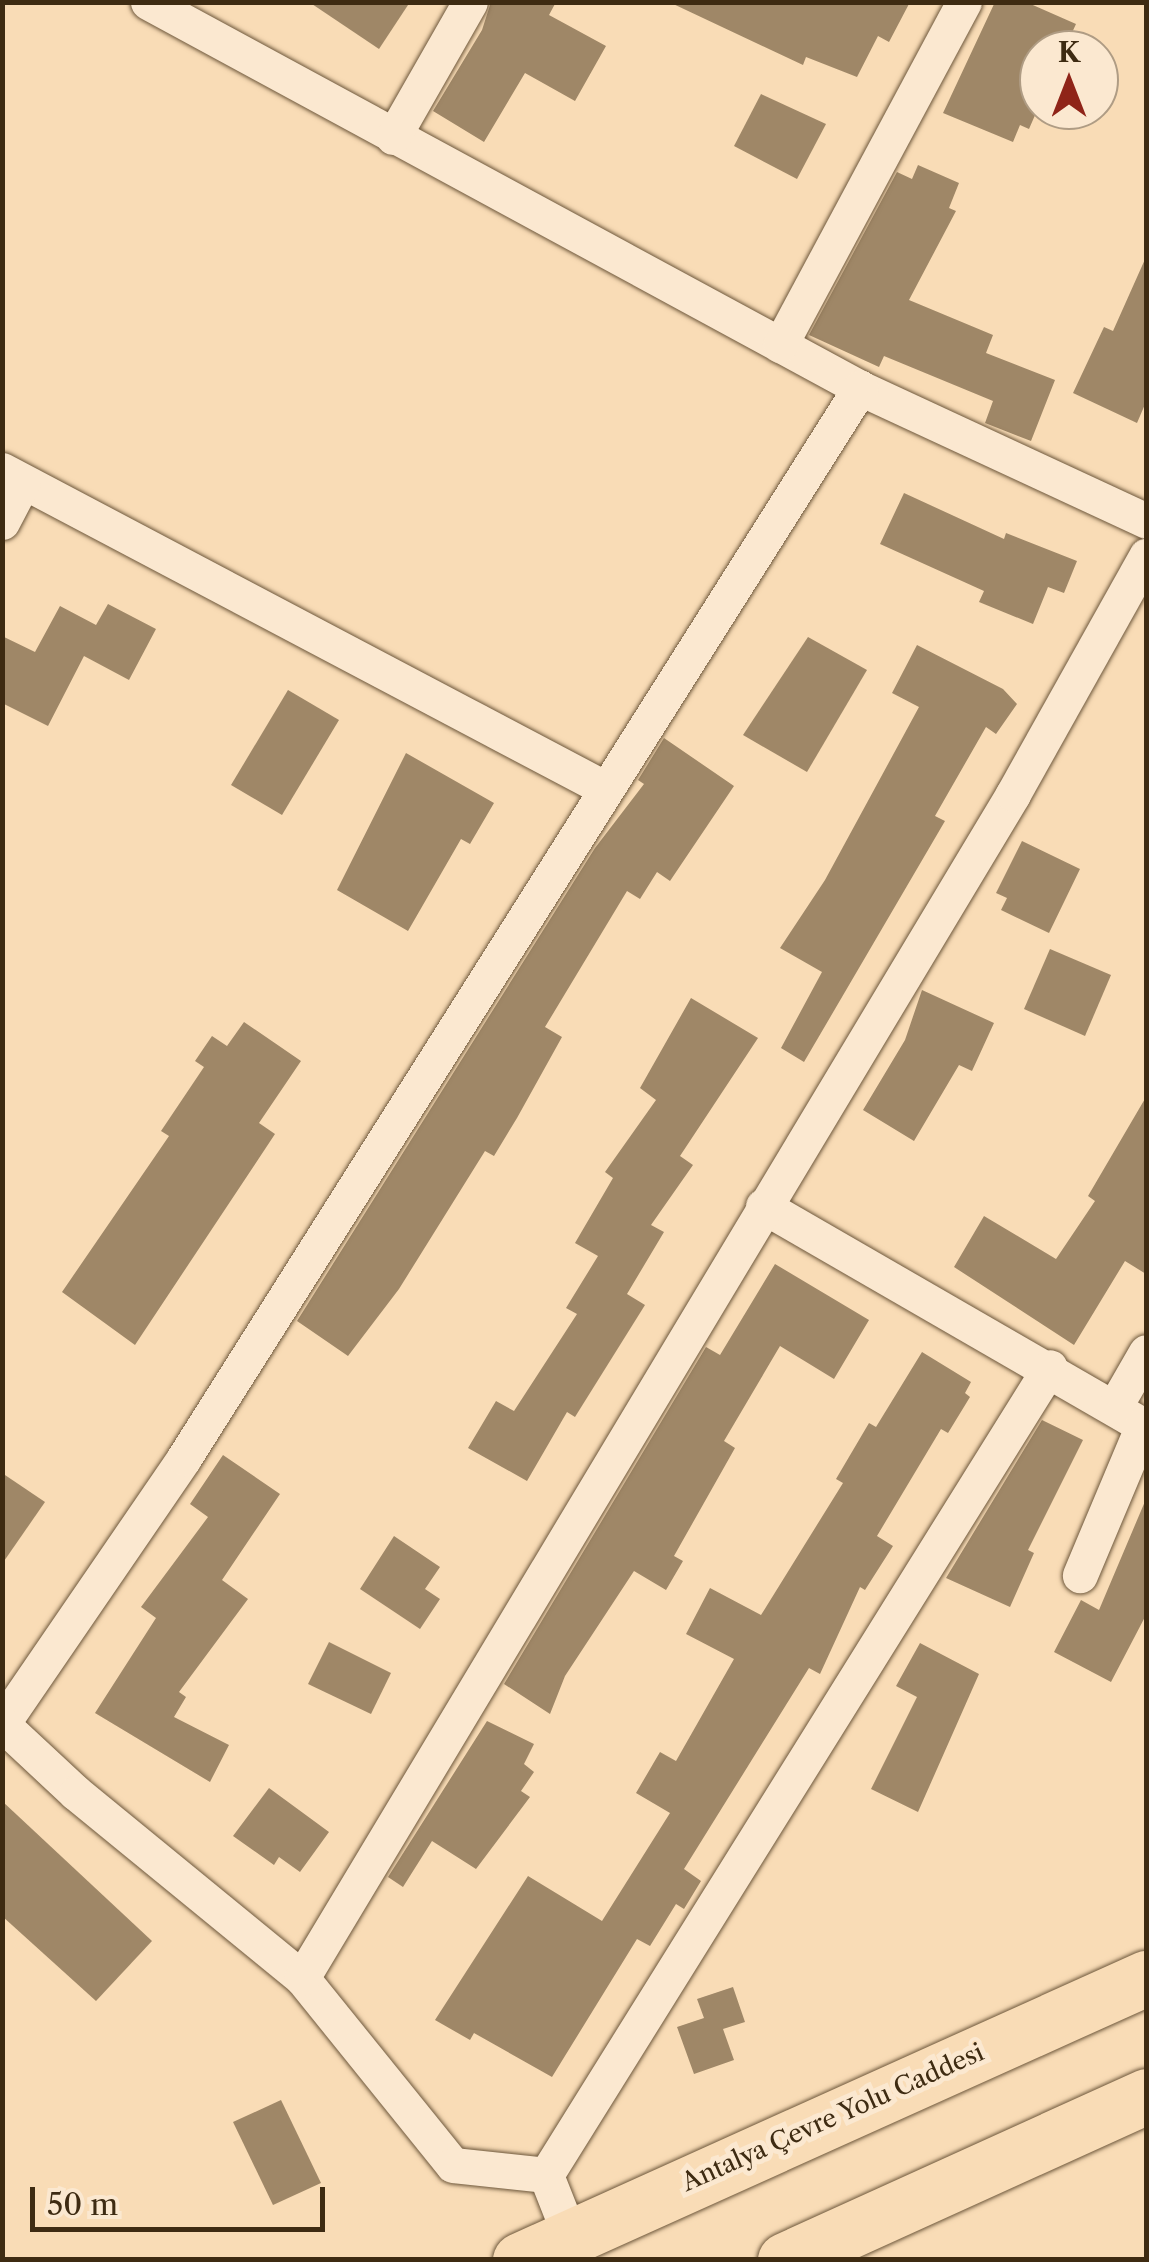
<!DOCTYPE html>
<html>
<head>
<meta charset="utf-8">
<style>
  body { margin:0 }
  #map { position:relative; width:1149px; height:2262px; overflow:hidden; background:#f9dcb6; font-family:"Libre Caslon Text",serif }
  div>[style] { position:absolute }
  [style*='--x'] { left:calc(var(--x)*1px); top:calc(var(--y)*1px); width:calc(var(--w)*1px); rotate:calc(var(--a)*1deg) }
  .building>* { inset:0; background:#9f8767 }
  .roads { filter:drop-shadow(0 0 2px #6d573b) drop-shadow(0 0 2px #6d573b) }
  .minor>* { height:35px; margin:-17.5px; padding:0 17.5px; transform-origin:17.5px; border-radius:17.5px; background:#fbe8d0 }
  .trunk>* { height:55px; margin:-27.5px; padding:0 27.5px; transform-origin:27.5px; border-radius:27.5px; background:#f9dcb6 }
  span { translate:-50% -50%; white-space:nowrap; text-align:center; line-height:1.15; -webkit-text-stroke:10px #fbe8d0; paint-order:stroke }
  .street-label { font-size:25px; color:#3e2b12 }
  .frame { position:absolute; inset:0; border:5px solid #3e2b12; pointer-events:none }
  .north { position:absolute; left:1019px; top:30px; width:100px; height:100px; box-sizing:border-box; background:#fbe8d0; border:2px solid #af9c84; border-radius:50%; rotate:0deg; font-size:28px; font-weight:700; line-height:40px; text-align:center; color:#3e2b12 }
  .north::after { content:''; display:block; margin:auto; width:35px; height:45px; background:#8f2418; clip-path:polygon(50% 0,100% 100%,50% 72%,0 100%) }
  .scale { position:absolute; left:30px; top:2187px; width:295px; height:45px; box-sizing:border-box; border:5px solid #3e2b12; border-top:0; padding-left:12px; font-size:30px; line-height:35px; white-space:nowrap; color:#3e2b12; -webkit-text-stroke:8px #fbe8d0; paint-order:stroke }
</style>
</head>
<body>
<div id="map">
  <div class="building">
    <div style="clip-path:polygon(309px 2px,410px 2px,379px 49px)"></div>
    <div style="clip-path:polygon(491px 2px,556px 2px,549px 15px,606px 46px,575px 101px,525px 73px,484px 142px,433px 111px,482px 30px)"></div>
    <div style="clip-path:polygon(669px 2px,910px 2px,889px 42px,878px 36px,857px 77px,806px 57px,803px 65px)"></div>
    <div style="clip-path:polygon(995px 2px,1026px 2px,1076px 24px,1064px 50px,1039px 50px,1039px 106px,1029px 129px,1020px 125px,1013px 142px,943px 113px)"></div>
    <div style="clip-path:polygon(761px 94px,826px 124px,797px 179px,734px 146px)"></div>
    <div style="clip-path:polygon(918px 165px,959px 183px,949px 208px,956px 211px,909px 300px,993px 335px,986px 353px,1055px 380px,1031px 441px,985px 423px,993px 401px,884px 356px,879px 367px,809px 335px,897px 172px,912px 179px)"></div>
    <div style="clip-path:polygon(1146px 257px,1146px 402px,1137px 423px,1073px 393px,1104px 327px,1113px 331px)"></div>
    <div style="clip-path:polygon(904px 493px,1004px 539px,1006px 533px,1077px 561px,1064px 593px,1048px 587px,1033px 624px,979px 602px,984px 591px,880px 544px)"></div>
    <div style="clip-path:polygon(108px 604px,156px 629px,129px 680px,84px 656px,48px 726px,2px 703px,2px 636px,35px 652px,60px 606px,96px 625px)"></div>
    <div style="clip-path:polygon(808px 637px,867px 670px,807px 772px,743px 735px)"></div>
    <div style="clip-path:polygon(917px 645px,1003px 689px,1017px 704px,996px 734px,986px 727px,935px 816px,945px 821px,804px 1062px,781px 1048px,822px 972px,780px 948px,825px 880px,919px 707px,892px 693px)"></div>
    <div style="clip-path:polygon(288px 690px,339px 720px,282px 815px,231px 785px)"></div>
    <div style="clip-path:polygon(664px 738px,734px 786px,670px 881px,657px 872px,640px 899px,627px 891px,545px 1027px,562px 1037px,517px 1118px,494px 1156px,485px 1151px,399px 1289px,348px 1356px,297px 1321px,595px 848px,644px 784px,638px 780px)"></div>
    <div style="clip-path:polygon(406px 753px,494px 803px,470px 844px,461px 839px,408px 931px,337px 890px)"></div>
    <div style="clip-path:polygon(1022px 841px,1080px 869px,1049px 933px,1001px 910px,1007px 898px,996px 893px)"></div>
    <div style="clip-path:polygon(1050px 949px,1111px 975px,1085px 1036px,1024px 1009px)"></div>
    <div style="clip-path:polygon(922px 990px,994px 1023px,972px 1071px,959px 1065px,914px 1141px,863px 1110px,905px 1040px)"></div>
    <div style="clip-path:polygon(691px 998px,758px 1038px,680px 1156px,693px 1165px,651px 1225px,664px 1232px,627px 1294px,645px 1305px,575px 1417px,567px 1412px,527px 1481px,468px 1448px,496px 1401px,514px 1411px,577px 1314px,566px 1308px,598px 1256px,575px 1243px,613px 1178px,605px 1172px,656px 1100px,640px 1088px)"></div>
    <div style="clip-path:polygon(244px 1022px,301px 1061px,259px 1123px,275px 1134px,135px 1345px,62px 1292px,169px 1136px,161px 1131px,204px 1067px,195px 1061px,212px 1036px,227px 1046px)"></div>
    <div style="clip-path:polygon(1146px 1097px,1146px 1274px,1125px 1261px,1074px 1345px,954px 1267px,984px 1216px,1056px 1259px,1095px 1201px,1088px 1196px)"></div>
    <div style="clip-path:polygon(775px 1264px,869px 1320px,834px 1379px,780px 1346px,724px 1441px,735px 1448px,674px 1556px,683px 1561px,666px 1590px,634px 1571px,565px 1676px,550px 1714px,504px 1684px,706px 1347px,720px 1355px)"></div>
    <div style="clip-path:polygon(922px 1352px,971px 1382px,965px 1393px,970px 1397px,948px 1433px,941px 1429px,877px 1536px,893px 1546px,865px 1590px,860px 1587px,820px 1674px,809px 1668px,684px 1869px,701px 1881px,684px 1909px,676px 1904px,650px 1946px,637px 1939px,552px 2077px,474px 2033px,470px 2040px,435px 2020px,528px 1876px,602px 1921px,670px 1813px,636px 1793px,660px 1752px,676px 1761px,734px 1659px,686px 1634px,710px 1588px,761px 1615px,843px 1483px,836px 1479px,869px 1423px,876px 1427px)"></div>
    <div style="clip-path:polygon(1042px 1420px,1083px 1440px,1028px 1550px,1034px 1553px,1010px 1607px,946px 1578px)"></div>
    <div style="clip-path:polygon(223px 1455px,280px 1494px,222px 1580px,248px 1599px,179px 1692px,186px 1697px,174px 1717px,229px 1745px,210px 1782px,95px 1713px,156px 1618px,141px 1607px,208px 1517px,190px 1504px)"></div>
    <div style="clip-path:polygon(2px 1473px,45px 1502px,2px 1564px)"></div>
    <div style="clip-path:polygon(1146px 1499px,1146px 1615px,1111px 1682px,1054px 1652px,1081px 1600px,1099px 1610px)"></div>
    <div style="clip-path:polygon(394px 1536px,440px 1567px,425px 1589px,440px 1599px,420px 1629px,360px 1589px)"></div>
    <div style="clip-path:polygon(329px 1642px,391px 1673px,371px 1714px,308px 1684px)"></div>
    <div style="clip-path:polygon(920px 1643px,979px 1674px,918px 1812px,871px 1789px,917px 1697px,896px 1686px)"></div>
    <div style="clip-path:polygon(487px 1721px,534px 1744px,524px 1764px,534px 1772px,521px 1791px,530px 1797px,476px 1869px,432px 1841px,403px 1887px,388px 1877px)"></div>
    <div style="clip-path:polygon(269px 1788px,329px 1832px,300px 1872px,279px 1857px,274px 1865px,233px 1836px)"></div>
    <div style="clip-path:polygon(2px 1801px,152px 1941px,96px 2001px,2px 1916px)"></div>
    <div style="clip-path:polygon(733px 1987px,745px 2022px,723px 2029px,734px 2060px,694px 2074px,677px 2027px,704px 2018px,697px 1999px)"></div>
    <div style="clip-path:polygon(281px 2100px,321px 2183px,273px 2205px,233px 2122px)"></div>
  </div>
  <div class="roads">
    <div class="minor">
      <div style="--x:148;--y:2;--w:810;--a:28.46"></div>
      <div style="--x:860;--y:388;--w:315;--a:24.9"></div>
      <div style="--x:393;--y:137;--w:155;--a:-60.3"></div>
      <div style="--x:780;--y:345;--w:389;--a:-61.8"></div>
      <div style="--x:2;--y:470;--w:681;--a:27.84"></div>
      <div style="--x:2;--y:522;--w:45;--a:-62.3"></div>
      <div style="--x:763;--y:1206;--w:439;--a:30"></div>
      <div style="--x:1143;--y:1425;--w:163;--a:112.8"></div>
      <div style="--x:1115;--y:1406;--w:62;--a:-60.1"></div>
      <div style="--x:2;--y:1724;--w:322;--a:-55.6"></div>
      <div style="--x:184;--y:1458;--w:1266;--a:-57.72"></div>
      <div style="--x:2;--y:1724;--w:101;--a:43"></div>
      <div style="--x:76;--y:1793;--w:292;--a:39.3"></div>
      <div style="--x:302;--y:1978;--w:240;--a:51.1"></div>
      <div style="--x:453;--y:2165;--w:94;--a:6.1"></div>
      <div style="--x:302;--y:1978;--w:1381;--a:-59.01"></div>
      <div style="--x:1013;--y:794;--w:273;--a:-60.8"></div>
      <div style="--x:570;--y:2236;--w:66;--a:-111.5"></div>
      <div style="--x:546;--y:2175;--w:952;--a:-58.05"></div>
    </div>
    <div class="trunk">
      <div style="--x:520;--y:2260;--w:687;--a:-24.25"></div>
      <div style="--x:785;--y:2260;--w:397;--a:-24.4"></div>
    </div>
  </div>
  <div class="street-label">
    <span style="left:833px;top:2118px;rotate:-24deg">Antalya Çevre Yolu Caddesi</span>
  </div>
  <div class="frame"></div>
  <div class="north">K</div>
  <div class="scale">50 m</div>
</div>
</body>
</html>
